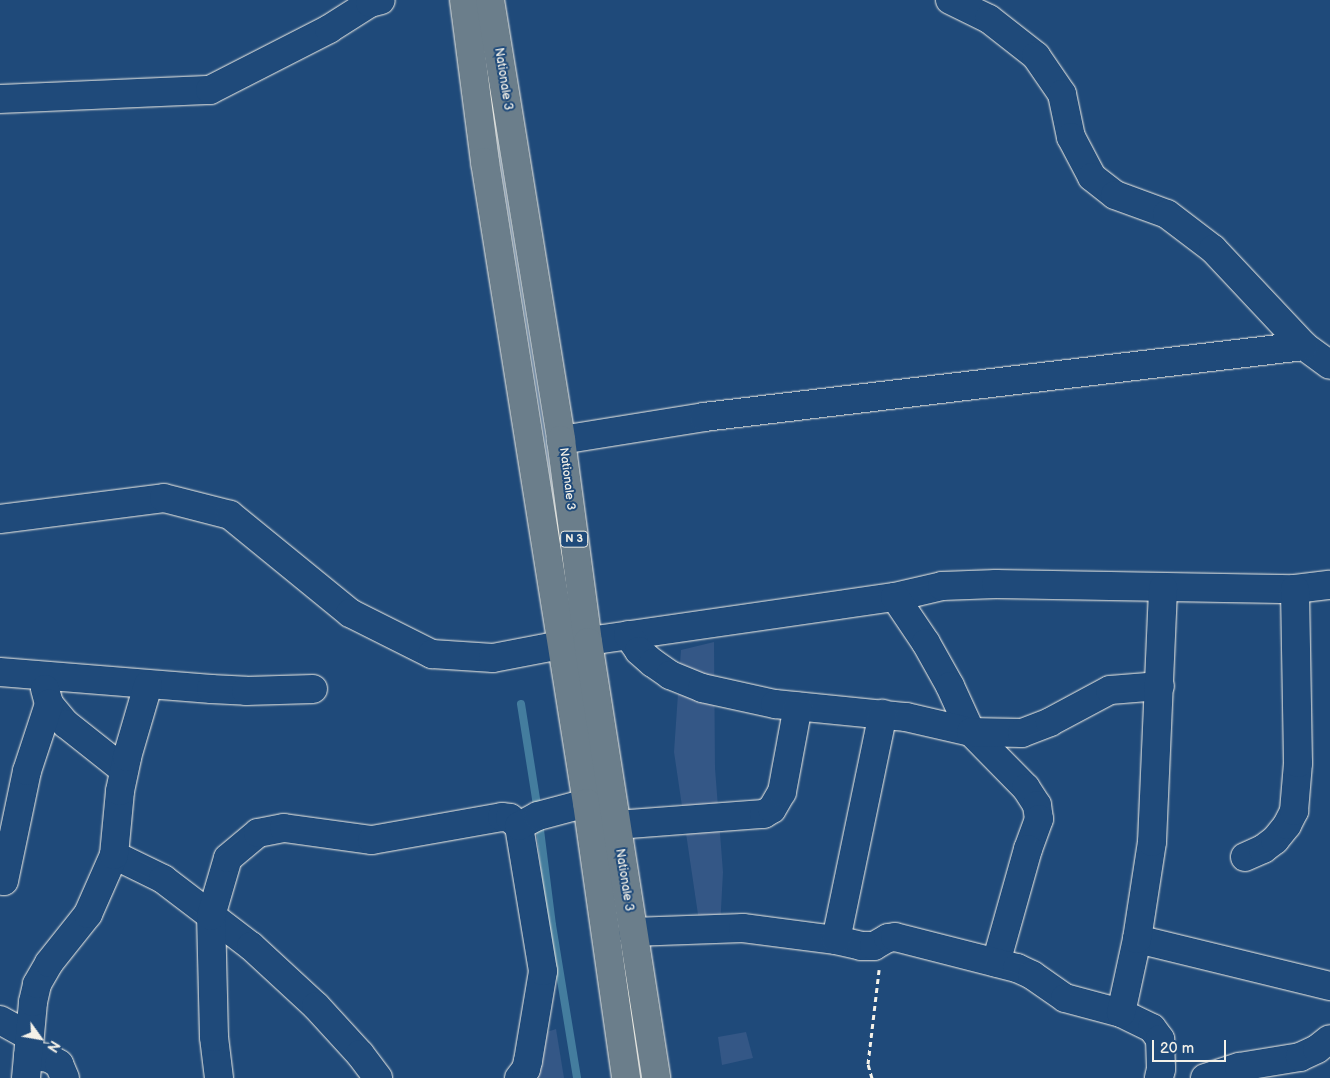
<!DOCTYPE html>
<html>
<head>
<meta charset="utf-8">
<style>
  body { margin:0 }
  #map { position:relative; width:1330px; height:1078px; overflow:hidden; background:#1f4a7a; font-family:"Balsamiq Sans",sans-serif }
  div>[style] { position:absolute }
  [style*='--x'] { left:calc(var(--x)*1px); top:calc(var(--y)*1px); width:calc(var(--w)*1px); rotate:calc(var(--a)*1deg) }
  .built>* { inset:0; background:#345786 }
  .stream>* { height:8px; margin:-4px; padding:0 4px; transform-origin:4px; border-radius:4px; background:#447d9e }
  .path>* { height:3px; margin-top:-1.5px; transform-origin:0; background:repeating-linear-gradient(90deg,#f4f1e8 0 5px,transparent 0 9px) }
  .roads { filter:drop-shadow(0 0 1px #f4f1e8) drop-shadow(0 0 1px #f4f1e8) }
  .minor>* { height:28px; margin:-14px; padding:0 14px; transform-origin:14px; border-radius:14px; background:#1f4a7a }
  .major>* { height:28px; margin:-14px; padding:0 14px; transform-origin:14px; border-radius:14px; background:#6b7e8b }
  span { translate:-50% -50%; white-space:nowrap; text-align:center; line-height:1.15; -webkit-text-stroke:4px #1f4a7a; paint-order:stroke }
  .shield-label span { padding:1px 4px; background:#1f4a7a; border:1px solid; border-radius:4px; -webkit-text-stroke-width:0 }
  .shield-label { font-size:11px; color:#f4f1e8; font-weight:700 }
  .street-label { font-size:12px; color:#f4f1e8 }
  .north { position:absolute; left:15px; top:1013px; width:50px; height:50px; -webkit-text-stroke:4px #1f4a7a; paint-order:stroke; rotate:122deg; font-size:14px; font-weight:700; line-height:20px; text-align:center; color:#f4f1e8 }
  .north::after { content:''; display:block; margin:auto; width:18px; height:22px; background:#f4f1e8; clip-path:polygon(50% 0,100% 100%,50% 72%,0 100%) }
  .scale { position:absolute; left:1152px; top:1040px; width:74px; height:22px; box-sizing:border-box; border:2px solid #f4f1e8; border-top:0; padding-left:6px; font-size:15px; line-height:18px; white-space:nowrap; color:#f4f1e8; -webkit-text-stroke:4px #1f4a7a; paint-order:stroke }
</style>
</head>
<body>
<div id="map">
  <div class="built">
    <div style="clip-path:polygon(714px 642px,715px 768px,723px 872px,720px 928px,700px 928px,674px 752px,681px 650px)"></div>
    <div style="clip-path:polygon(556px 1029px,564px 1078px,525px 1078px,529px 1038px)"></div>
    <div style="clip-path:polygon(746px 1032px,753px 1058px,722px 1065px,718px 1037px)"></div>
  </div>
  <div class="stream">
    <div style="--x:521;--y:704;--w:108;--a:81"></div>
    <div style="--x:539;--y:822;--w:104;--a:82.8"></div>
    <div style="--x:552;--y:925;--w:155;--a:80.7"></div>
  </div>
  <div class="path">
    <div style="--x:872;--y:1078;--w:15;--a:-106"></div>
    <div style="--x:868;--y:1064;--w:95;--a:-83.3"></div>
  </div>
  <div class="roads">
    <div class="minor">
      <div style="--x:950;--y:0;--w:43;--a:26"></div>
      <div style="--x:989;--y:19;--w:60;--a:38.2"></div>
      <div style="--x:1036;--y:56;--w:46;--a:55.6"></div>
      <div style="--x:1062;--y:94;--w:44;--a:78.2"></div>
      <div style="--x:1071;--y:137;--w:45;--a:62.3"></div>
      <div style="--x:1092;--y:177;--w:29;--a:38"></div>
      <div style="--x:1115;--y:195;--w:55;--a:20.1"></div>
      <div style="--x:1167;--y:214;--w:58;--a:37.3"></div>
      <div style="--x:1213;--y:249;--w:133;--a:46.8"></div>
      <div style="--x:1304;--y:346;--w:32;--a:36"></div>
      <div style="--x:0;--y:99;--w:210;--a:-2.5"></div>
      <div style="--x:210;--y:90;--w:134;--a:-27.1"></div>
      <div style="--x:329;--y:29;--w:49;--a:-32.4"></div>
      <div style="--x:370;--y:3;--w:11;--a:-15"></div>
      <div style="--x:561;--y:440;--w:145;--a:-9.1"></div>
      <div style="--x:704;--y:417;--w:604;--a:-6.75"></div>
      <div style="--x:0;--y:519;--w:165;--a:-7.3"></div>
      <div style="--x:164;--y:498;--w:68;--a:14.4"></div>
      <div style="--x:230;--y:515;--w:155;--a:39.2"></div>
      <div style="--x:350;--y:613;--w:92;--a:26.6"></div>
      <div style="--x:432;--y:654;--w:61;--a:3.8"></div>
      <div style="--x:493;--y:658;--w:69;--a:-10.8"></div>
      <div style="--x:561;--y:645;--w:337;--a:-8.2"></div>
      <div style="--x:895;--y:597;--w:48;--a:-13.2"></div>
      <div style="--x:942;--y:586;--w:54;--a:-2.1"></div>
      <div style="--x:996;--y:584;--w:299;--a:1"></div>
      <div style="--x:1295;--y:589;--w:35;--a:-7"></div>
      <div style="--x:895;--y:597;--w:55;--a:56"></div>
      <div style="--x:926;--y:643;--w:49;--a:60.8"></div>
      <div style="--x:950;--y:686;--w:51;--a:65.5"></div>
      <div style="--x:971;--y:732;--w:78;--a:45.5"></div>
      <div style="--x:1026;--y:788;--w:20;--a:57"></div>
      <div style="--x:1037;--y:805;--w:14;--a:82"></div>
      <div style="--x:1039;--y:819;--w:32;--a:110"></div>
      <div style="--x:1028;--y:849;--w:118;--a:105.7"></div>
      <div style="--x:628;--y:635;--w:19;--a:55"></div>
      <div style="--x:639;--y:651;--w:18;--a:41"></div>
      <div style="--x:653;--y:663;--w:21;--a:35"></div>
      <div style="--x:670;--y:675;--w:35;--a:22"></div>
      <div style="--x:702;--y:688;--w:75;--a:12.4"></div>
      <div style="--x:775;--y:704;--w:132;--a:5.7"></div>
      <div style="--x:906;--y:717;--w:67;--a:13"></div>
      <div style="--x:971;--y:732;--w:51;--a:1.1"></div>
      <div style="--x:1022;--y:733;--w:30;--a:-21"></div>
      <div style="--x:1050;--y:722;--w:68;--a:-28.1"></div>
      <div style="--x:1110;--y:690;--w:50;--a:-4.6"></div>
      <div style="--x:0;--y:672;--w:212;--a:4.6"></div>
      <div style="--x:211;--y:689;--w:35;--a:3"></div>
      <div style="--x:246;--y:691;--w:67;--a:-1.7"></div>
      <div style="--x:45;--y:689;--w:16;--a:75"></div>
      <div style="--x:49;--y:704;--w:26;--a:50"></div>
      <div style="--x:66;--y:724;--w:74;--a:38.4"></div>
      <div style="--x:616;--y:825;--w:148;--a:-4.3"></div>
      <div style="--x:764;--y:814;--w:9;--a:-32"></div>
      <div style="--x:772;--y:809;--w:20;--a:-60"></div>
      <div style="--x:782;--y:792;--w:87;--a:-79.5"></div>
      <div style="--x:114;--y:855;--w:55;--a:26.1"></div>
      <div style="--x:163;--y:879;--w:111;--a:37.3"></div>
      <div style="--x:251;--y:946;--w:88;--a:42.7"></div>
      <div style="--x:316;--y:1006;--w:65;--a:47.5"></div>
      <div style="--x:360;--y:1054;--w:30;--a:53"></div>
      <div style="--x:1245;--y:857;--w:20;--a:-24"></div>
      <div style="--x:1263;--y:849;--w:15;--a:-37"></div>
      <div style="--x:1275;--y:840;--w:19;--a:-51"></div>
      <div style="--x:1287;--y:825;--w:16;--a:-63"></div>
      <div style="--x:1294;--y:811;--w:48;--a:-85.2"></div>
      <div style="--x:1298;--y:763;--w:174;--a:-91"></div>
      <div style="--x:0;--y:879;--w:4;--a:27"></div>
      <div style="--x:4;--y:881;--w:112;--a:-78.2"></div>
      <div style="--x:27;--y:771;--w:71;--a:-71.8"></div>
      <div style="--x:632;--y:932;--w:111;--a:-2.1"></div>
      <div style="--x:743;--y:928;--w:94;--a:7.4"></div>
      <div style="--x:836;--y:940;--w:26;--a:13"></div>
      <div style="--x:861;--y:946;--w:13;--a:0"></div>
      <div style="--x:874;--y:946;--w:16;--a:-30"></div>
      <div style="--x:888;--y:938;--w:7;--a:-8"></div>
      <div style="--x:895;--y:937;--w:126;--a:14.3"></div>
      <div style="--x:1017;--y:968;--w:17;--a:25"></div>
      <div style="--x:1032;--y:975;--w:40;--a:34.9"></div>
      <div style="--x:1065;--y:998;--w:58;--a:15"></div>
      <div style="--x:1121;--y:1013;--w:34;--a:26"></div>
      <div style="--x:1152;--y:1028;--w:14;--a:54"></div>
      <div style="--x:1160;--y:1039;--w:30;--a:88"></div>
      <div style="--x:1161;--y:1069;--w:9;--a:103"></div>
      <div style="--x:1137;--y:939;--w:199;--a:13.7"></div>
      <div style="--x:836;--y:940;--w:231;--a:-78.3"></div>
      <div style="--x:1121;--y:1013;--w:76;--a:-77.8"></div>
      <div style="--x:1137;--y:939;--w:98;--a:-81.2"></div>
      <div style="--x:1152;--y:842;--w:254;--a:-87.5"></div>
      <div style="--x:0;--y:1020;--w:33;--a:29"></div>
      <div style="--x:28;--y:1056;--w:21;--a:5"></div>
      <div style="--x:49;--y:1058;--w:12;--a:31"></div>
      <div style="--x:59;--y:1064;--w:15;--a:67"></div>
      <div style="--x:26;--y:1078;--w:76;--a:-84.7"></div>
      <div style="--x:33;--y:1002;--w:18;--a:-77"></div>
      <div style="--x:37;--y:984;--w:24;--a:-60"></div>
      <div style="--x:49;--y:963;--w:63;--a:-51.5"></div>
      <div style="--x:88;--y:914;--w:64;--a:-66.2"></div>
      <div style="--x:114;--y:855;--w:64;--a:-84.6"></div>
      <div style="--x:120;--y:791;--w:35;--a:-78"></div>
      <div style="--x:127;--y:757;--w:75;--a:-73.7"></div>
      <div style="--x:219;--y:1078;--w:41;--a:-97"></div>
      <div style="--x:214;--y:1037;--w:121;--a:-91.4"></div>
      <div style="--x:211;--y:916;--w:60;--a:-73.7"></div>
      <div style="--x:228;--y:858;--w:39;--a:-40"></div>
      <div style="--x:258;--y:833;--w:26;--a:-11"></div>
      <div style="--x:284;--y:828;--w:89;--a:7.8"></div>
      <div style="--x:372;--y:840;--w:132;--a:-10"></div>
      <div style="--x:502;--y:817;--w:8;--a:7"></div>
      <div style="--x:510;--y:818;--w:12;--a:42"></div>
      <div style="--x:519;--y:1078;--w:11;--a:-52"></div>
      <div style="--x:526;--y:1069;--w:8;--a:-76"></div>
      <div style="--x:528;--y:1061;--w:91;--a:-80.5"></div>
      <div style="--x:543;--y:971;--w:147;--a:-99.4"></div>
      <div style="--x:519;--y:826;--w:21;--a:-28"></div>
      <div style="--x:538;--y:816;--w:51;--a:-14.9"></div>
      <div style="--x:1205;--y:1078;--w:36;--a:-18"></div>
      <div style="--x:1239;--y:1067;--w:62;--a:-9.3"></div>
      <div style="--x:1300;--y:1057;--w:19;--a:-25"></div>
      <div style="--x:1317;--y:1049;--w:16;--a:-38"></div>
    </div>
    <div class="major">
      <div style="--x:464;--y:0;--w:163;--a:82.6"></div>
      <div style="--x:485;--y:162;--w:649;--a:80.96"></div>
      <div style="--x:587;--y:803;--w:278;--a:81.9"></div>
      <div style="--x:490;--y:0;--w:446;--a:80.8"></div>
      <div style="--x:561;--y:440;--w:204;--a:82.4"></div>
      <div style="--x:588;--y:642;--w:441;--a:81.1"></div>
    </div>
  </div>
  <div class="shield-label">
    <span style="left:574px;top:539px">N 3</span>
  </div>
  <div class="street-label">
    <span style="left:503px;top:79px;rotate:81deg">Nationale 3</span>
    <span style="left:567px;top:479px;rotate:83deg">Nationale 3</span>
    <span style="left:624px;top:880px;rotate:81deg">Nationale 3</span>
  </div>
  <div class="north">N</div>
  <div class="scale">20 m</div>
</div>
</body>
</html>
